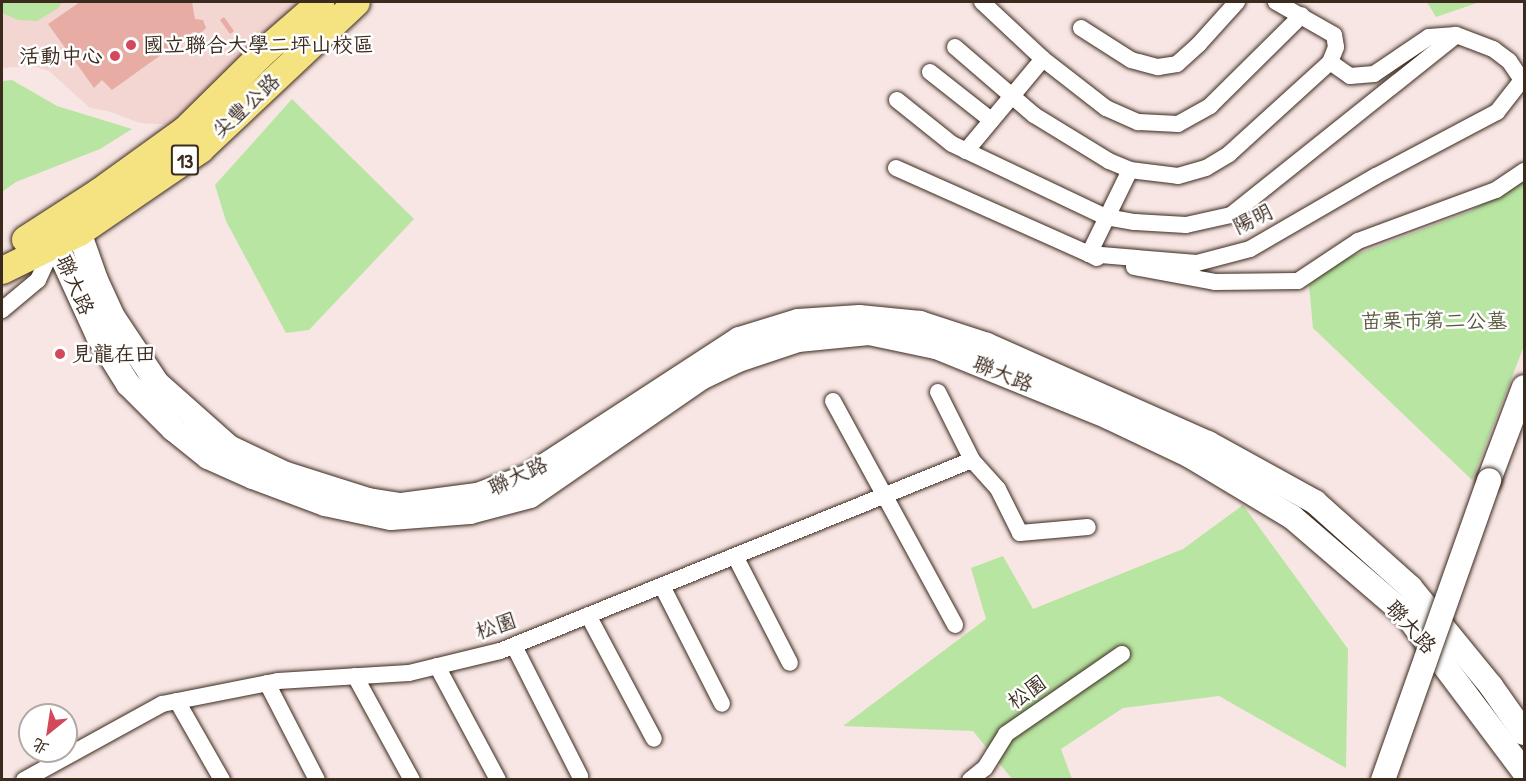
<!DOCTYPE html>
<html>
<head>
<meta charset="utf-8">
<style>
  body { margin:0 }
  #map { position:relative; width:1526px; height:781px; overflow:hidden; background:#f8e6e4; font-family:"Patrick Hand","LXGW WenKai TC",sans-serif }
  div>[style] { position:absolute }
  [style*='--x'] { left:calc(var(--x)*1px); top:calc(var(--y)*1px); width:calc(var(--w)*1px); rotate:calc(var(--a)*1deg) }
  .built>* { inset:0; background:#f3d5d1 }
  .green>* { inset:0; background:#b8e5a2 }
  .building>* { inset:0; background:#e7ada4 }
  .roads { filter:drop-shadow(0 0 2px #3b2a1e) drop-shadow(0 0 2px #3b2a1e) }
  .street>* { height:16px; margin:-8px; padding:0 8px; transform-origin:8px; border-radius:8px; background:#fff }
  .secondary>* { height:24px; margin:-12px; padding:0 12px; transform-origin:12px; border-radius:12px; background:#fff }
  .primary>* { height:27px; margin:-13.5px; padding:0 13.5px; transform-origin:13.5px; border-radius:13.5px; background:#f5e381 }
  .bridges { filter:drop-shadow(0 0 2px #3b2a1e) drop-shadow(0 0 2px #3b2a1e) }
  .secondary-bridge>* { height:24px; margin:-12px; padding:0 12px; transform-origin:12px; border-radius:12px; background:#fff }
  .dots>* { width:16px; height:16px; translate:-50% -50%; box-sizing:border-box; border:3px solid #fff; border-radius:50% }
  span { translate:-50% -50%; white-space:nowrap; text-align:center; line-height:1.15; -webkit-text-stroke:5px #fff; paint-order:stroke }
  .shield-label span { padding:2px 4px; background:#fff; border:2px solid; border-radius:4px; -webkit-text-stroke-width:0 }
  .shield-label { font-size:20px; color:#3b2a1e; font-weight:700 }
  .poi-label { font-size:21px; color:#3b2a1e }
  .left { translate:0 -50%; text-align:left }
  .right { translate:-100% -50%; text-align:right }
  .street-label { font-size:21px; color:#3b2a1e }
  .park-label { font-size:21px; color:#5a593f }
  .frame { position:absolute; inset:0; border:3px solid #3b2a1e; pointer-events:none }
  .north { position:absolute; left:18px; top:703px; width:60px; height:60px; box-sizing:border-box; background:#fff; border:2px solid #b1aaa5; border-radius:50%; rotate:210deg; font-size:16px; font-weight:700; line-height:24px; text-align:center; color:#3b2a1e }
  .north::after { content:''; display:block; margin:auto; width:21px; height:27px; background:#d1495b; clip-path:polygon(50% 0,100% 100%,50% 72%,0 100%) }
</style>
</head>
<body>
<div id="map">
  <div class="built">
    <div style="clip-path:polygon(2px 2px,305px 2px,174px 125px,140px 123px,108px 111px,90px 108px,49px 71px,32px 66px,2px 68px)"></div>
  </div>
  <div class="green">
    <div style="clip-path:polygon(2px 2px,62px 2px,58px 8px,37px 21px,18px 20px,2px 13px)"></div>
    <div style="clip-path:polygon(1427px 2px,1480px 2px,1436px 17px)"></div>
    <div style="clip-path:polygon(12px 80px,57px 106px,132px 129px,100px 149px,16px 182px,2px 192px,2px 81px)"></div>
    <div style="clip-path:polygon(292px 99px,414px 219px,309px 330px,286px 333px,226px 221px,215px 185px)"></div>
    <div style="clip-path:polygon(1524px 178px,1524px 346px,1472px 480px,1313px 328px,1309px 285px,1336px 262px,1471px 211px)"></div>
    <div style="clip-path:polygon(1243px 505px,1348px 649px,1346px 768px,1219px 696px,1123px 708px,1061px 749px,1072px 779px,1012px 779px,973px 731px,843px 726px,986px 619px,971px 568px,1003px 556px,1033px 609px,1183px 549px)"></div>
  </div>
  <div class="building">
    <div style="clip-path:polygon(80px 2px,192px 2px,195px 19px,203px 20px,206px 28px,200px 34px,193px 32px,112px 90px,102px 80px,94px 88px,48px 24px)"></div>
    <div style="clip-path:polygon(224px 17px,234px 31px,230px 34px,220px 20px)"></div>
  </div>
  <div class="roads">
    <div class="street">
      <div style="--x:982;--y:2;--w:83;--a:43.1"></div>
      <div style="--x:1043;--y:59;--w:80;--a:37.9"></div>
      <div style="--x:1106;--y:108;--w:35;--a:24"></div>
      <div style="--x:1138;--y:122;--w:40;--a:2.9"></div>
      <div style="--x:1178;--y:124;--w:37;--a:-29"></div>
      <div style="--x:1210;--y:106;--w:129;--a:-44.7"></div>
      <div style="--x:1081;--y:28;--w:59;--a:32.6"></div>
      <div style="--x:1131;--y:60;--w:28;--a:15"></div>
      <div style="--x:1158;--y:67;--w:19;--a:-9"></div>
      <div style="--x:1177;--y:64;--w:30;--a:-42"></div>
      <div style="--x:1199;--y:44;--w:57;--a:-47.9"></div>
      <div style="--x:955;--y:47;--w:104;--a:40.7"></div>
      <div style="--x:1034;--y:115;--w:88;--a:31.5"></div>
      <div style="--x:1109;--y:161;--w:23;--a:23"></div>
      <div style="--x:1130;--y:170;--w:48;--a:7.1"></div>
      <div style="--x:1178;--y:176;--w:29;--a:-16"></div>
      <div style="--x:1206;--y:168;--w:27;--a:-31"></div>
      <div style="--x:1229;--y:154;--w:137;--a:-42.3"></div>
      <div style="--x:1330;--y:62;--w:16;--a:-68"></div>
      <div style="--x:1336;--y:47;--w:12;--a:-99"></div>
      <div style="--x:1334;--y:35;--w:67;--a:-150.4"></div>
      <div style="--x:930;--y:72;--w:78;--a:38.2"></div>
      <div style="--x:897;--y:100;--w:70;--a:38.7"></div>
      <div style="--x:952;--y:144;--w:170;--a:25.4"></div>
      <div style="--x:1106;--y:217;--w:29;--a:10"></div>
      <div style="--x:1135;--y:222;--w:51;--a:3.4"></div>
      <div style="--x:1186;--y:225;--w:46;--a:-12.5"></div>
      <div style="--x:1231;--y:215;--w:287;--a:-38.6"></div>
      <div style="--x:966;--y:151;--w:120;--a:-50.1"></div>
      <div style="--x:896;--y:168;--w:211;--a:24"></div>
      <div style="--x:1089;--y:254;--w:108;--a:4.8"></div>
      <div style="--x:1197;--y:263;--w:55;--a:-14.8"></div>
      <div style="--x:1250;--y:249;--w:146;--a:-30.1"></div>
      <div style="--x:1376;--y:176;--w:137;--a:-27.9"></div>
      <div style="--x:1497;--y:112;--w:41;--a:-52"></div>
      <div style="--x:1522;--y:80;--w:23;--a:-124"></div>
      <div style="--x:1509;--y:61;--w:20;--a:-143"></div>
      <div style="--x:1493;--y:49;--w:40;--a:-159"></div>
      <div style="--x:1456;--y:35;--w:27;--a:176"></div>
      <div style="--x:1429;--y:37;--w:66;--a:146.1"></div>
      <div style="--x:1374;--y:74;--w:24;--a:175"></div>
      <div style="--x:1350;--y:76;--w:24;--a:-145"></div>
      <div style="--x:1097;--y:258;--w:9;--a:-153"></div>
      <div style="--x:1089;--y:254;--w:93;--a:-64"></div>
      <div style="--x:1134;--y:267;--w:82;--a:10.5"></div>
      <div style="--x:1215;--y:282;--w:83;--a:-0.7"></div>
      <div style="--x:1298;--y:281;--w:72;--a:-33.7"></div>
      <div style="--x:1358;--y:241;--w:147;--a:-20.3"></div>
      <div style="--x:1496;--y:190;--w:34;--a:-34"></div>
      <div style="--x:2;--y:310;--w:47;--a:-39.8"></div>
      <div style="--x:38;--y:280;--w:41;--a:-65.3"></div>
      <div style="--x:938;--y:392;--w:76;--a:63.4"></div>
      <div style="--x:972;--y:460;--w:39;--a:48"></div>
      <div style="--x:998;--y:489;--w:49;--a:63.4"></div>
      <div style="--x:1020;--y:533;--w:68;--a:-5"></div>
      <div style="--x:833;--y:401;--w:255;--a:61.4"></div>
      <div style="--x:735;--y:556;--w:120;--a:62.8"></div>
      <div style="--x:662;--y:586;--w:132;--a:63"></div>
      <div style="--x:588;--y:615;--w:140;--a:62"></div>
      <div style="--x:514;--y:646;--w:146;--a:63.1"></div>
      <div style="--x:437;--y:666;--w:129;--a:61.8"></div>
      <div style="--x:355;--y:676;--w:119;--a:61.3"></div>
      <div style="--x:267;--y:683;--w:109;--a:62.7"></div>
      <div style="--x:177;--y:701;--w:91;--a:60.3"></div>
      <div style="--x:24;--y:780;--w:158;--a:-28.8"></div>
      <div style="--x:162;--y:704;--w:118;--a:-11.2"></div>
      <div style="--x:278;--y:681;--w:131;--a:-3.5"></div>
      <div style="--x:409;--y:673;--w:94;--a:-13.6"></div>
      <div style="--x:500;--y:651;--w:509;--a:-22.03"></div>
      <div style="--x:970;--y:780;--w:19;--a:-39"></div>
      <div style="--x:985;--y:768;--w:40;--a:-58"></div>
      <div style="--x:1006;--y:734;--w:141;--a:-34.6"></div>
    </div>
    <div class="secondary">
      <div style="--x:1489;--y:480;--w:99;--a:-69.4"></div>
      <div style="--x:1524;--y:733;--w:57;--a:-125.1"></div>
      <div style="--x:1491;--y:686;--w:128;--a:-129.3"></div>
      <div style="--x:1410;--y:587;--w:127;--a:-138.2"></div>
      <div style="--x:1315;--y:502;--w:122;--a:-151.1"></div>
      <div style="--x:1208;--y:443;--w:242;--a:-156.1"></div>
      <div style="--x:987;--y:345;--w:71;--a:-161.8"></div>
      <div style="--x:920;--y:323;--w:61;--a:-174.4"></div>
      <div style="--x:859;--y:317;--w:61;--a:176.2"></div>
      <div style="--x:798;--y:321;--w:62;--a:163"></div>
      <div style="--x:739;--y:339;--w:251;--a:146.9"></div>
      <div style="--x:529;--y:476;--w:55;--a:159.9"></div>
      <div style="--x:477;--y:495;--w:78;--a:172.6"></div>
      <div style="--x:400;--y:505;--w:32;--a:-171"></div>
      <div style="--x:368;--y:500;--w:86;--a:-162.4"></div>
      <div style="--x:286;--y:474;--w:63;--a:-154.7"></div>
      <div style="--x:229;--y:447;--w:96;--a:-138.4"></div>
      <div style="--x:157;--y:383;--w:79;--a:-123.7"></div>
      <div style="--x:113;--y:317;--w:41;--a:-114.7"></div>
      <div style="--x:96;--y:280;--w:51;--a:-109.5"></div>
      <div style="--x:79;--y:232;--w:25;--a:-148"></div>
      <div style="--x:58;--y:219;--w:23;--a:97"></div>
      <div style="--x:55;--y:242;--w:103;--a:65.4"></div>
      <div style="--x:98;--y:336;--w:57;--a:58"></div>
      <div style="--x:128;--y:384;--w:64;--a:45"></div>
      <div style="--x:173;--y:429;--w:45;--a:38.7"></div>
      <div style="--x:208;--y:457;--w:49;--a:24"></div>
      <div style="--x:253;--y:477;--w:77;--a:20.6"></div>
      <div style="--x:325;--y:504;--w:67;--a:12"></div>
      <div style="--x:391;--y:518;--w:79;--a:-4.3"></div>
      <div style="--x:470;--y:512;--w:62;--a:-14.9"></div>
      <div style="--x:530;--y:496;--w:208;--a:-34.6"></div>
      <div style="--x:701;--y:378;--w:41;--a:-25.9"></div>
      <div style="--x:738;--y:360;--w:63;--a:-18.4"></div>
      <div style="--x:798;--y:340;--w:71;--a:-5.6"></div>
      <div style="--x:869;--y:333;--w:68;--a:11.8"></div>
      <div style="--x:936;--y:347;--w:186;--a:22.1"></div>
      <div style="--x:1108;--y:417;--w:91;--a:25.4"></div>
      <div style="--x:1190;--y:456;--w:119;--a:30.9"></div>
      <div style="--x:1292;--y:517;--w:152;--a:40.7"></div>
      <div style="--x:1407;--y:616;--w:195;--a:53.1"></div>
    </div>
    <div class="primary">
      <div style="--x:25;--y:239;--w:87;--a:-32.8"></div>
      <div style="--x:98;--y:192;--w:106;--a:-35.8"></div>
      <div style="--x:184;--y:130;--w:115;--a:-44.6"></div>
      <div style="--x:266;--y:49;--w:72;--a:-41"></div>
      <div style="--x:2;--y:270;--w:86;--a:-26.3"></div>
      <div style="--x:79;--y:232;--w:147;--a:-34.4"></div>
      <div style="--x:200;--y:149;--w:214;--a:-43.3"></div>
    </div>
  </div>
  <div class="bridges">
    <div class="secondary-bridge">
      <div style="--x:1383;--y:780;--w:318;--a:-70.5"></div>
    </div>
  </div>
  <div class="dots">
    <div style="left:131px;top:45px;background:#d1495b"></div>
    <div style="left:115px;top:56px;background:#d1495b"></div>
    <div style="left:60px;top:354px;background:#d1495b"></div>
  </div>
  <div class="shield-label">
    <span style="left:185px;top:160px">13</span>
  </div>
  <div class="poi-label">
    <span class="left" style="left:143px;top:45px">國立聯合大學二坪山校區</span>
    <span class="right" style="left:103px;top:56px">活動中心</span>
    <span class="left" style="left:72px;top:354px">見龍在田</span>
  </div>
  <div class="street-label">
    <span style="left:246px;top:106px;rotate:-43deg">尖豐公路</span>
    <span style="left:1253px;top:219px;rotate:-26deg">陽明</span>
    <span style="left:75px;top:285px;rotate:66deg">聯大路</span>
    <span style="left:1003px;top:374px;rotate:22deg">聯大路</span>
    <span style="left:518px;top:476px;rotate:-25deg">聯大路</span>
    <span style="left:496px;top:626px;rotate:-18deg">松園</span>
    <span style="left:1411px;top:627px;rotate:48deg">聯大路</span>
    <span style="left:1027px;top:692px;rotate:-35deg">松園</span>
  </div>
  <div class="park-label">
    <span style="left:1434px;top:321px">苗栗市第二公墓</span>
  </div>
  <div class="frame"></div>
  <div class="north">北</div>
</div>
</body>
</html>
